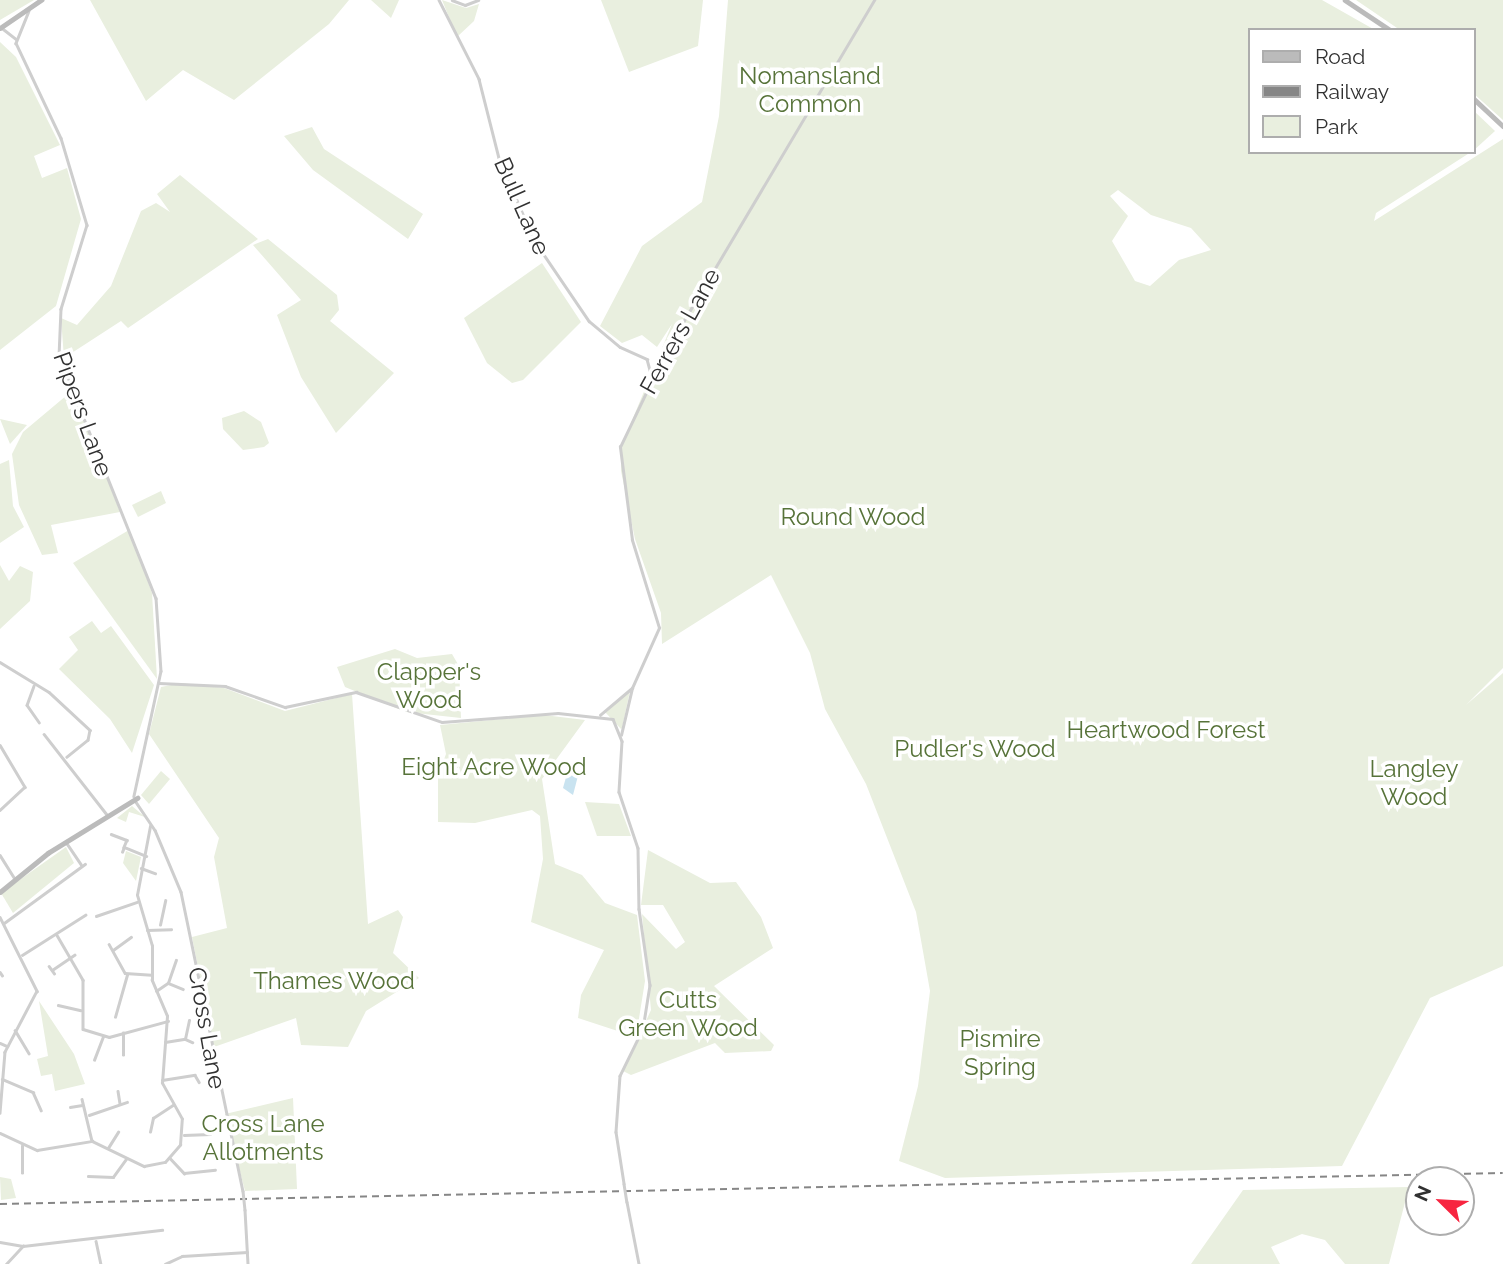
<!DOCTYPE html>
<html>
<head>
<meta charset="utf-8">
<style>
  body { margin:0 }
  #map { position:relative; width:1503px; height:1264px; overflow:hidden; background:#fff; font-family:Raleway,sans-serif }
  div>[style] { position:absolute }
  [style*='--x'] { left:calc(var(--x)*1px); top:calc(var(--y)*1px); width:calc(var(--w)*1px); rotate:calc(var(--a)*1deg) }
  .green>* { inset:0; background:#e9efdf }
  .water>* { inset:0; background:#c9e3f0 }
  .street>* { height:2.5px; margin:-1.25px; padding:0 1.25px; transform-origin:1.25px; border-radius:1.25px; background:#cecece }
  .secondary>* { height:4.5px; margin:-2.25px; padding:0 2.25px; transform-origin:2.25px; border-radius:2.25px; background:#bbb }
  .rail>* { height:2px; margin-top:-1px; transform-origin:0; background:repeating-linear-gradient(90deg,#868686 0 7px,transparent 0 12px) }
  .street-bridge>* { height:2.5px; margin:-1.25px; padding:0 1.25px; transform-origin:1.25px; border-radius:1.25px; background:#cecece }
  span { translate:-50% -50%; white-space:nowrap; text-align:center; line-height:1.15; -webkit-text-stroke:7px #fff; paint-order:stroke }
  .park-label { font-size:24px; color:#577339 }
  .street-label { font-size:24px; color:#313131 }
  .legend { position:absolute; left:1248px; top:28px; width:228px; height:126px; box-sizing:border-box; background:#fff; border:2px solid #adadad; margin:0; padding:9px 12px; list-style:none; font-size:21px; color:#313131 }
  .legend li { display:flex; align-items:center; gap:14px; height:35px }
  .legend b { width:35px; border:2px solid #adadad }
  .north { position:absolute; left:1405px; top:1166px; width:70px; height:70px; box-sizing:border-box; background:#fff; border:2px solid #adadad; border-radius:50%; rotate:294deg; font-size:19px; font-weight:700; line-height:28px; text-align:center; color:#313131 }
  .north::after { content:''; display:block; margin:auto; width:24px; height:32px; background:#f72540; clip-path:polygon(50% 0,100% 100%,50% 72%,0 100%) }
</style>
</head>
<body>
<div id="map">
  <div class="green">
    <div style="clip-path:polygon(0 0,34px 0,0 20px)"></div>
    <div style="clip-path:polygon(90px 0,349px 0,329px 24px,234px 100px,183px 70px,146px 101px)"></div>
    <div style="clip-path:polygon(371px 0,399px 0,391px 18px)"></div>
    <div style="clip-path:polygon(442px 0,466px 8px,479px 4px,474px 21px,457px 37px)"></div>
    <div style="clip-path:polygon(601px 0,703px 0,698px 46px,629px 72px)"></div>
    <div style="clip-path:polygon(evenodd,728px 0,1322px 0,1375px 30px,1249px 30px,1249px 152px,1471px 152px,1376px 213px,1374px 221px,1503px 139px,1503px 668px,1466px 705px,1503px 673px,1503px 966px,1430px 998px,1342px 1166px,945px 1178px,899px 1161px,918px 1086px,930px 991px,916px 912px,866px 784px,825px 709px,810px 653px,771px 575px,662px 644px,661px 613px,635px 539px,621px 471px,621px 447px,672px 324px,657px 347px,642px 335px,622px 343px,600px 326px,642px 246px,702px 202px,719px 116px,728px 0,1118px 190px,1151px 215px,1191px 228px,1211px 250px,1179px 260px,1150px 286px,1135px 281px,1112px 241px,1128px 216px,1110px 196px,1118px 190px)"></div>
    <div style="clip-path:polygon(1356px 0,1503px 0,1503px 120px,1473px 93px,1473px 30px,1400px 30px)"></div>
    <div style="clip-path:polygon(0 42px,16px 57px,60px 145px,34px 156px,42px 178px,67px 168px,81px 219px,56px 306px,0 350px)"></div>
    <div style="clip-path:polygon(1473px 110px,1495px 131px,1473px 151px)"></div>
    <div style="clip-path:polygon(312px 127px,324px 149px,423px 214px,408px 239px,313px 170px,284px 136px)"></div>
    <div style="clip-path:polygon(180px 175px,258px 239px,128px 328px,121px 321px,64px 358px,61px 318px,77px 325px,111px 286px,141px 211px,156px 203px,170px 212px,157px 194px)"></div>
    <div style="clip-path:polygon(268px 239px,337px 295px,339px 310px,330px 321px,394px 373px,336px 433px,301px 377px,277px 315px,301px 300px,253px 245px)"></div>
    <div style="clip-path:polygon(542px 263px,581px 322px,523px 380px,512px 383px,487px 363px,464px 318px)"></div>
    <div style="clip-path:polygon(73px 390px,120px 512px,51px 525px,58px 553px,42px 555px,19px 505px,12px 454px,23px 432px)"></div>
    <div style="clip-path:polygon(244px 411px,261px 422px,269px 443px,264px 447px,243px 450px,223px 429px,222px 418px)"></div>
    <div style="clip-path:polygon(0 419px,27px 425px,10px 444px)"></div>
    <div style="clip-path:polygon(9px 460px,13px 506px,24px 527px,0 543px,0 464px)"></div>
    <div style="clip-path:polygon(161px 491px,166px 503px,138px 517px,132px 505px)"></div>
    <div style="clip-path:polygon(129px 530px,152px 593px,157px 679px,73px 563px)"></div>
    <div style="clip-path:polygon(0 565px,9px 581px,20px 566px,33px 572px,30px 601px,0 629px)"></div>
    <div style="clip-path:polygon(92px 621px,101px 633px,111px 626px,154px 685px,132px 753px,110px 719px,59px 669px,78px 650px,69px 637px)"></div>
    <div style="clip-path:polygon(395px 649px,417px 658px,452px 654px,459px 666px,461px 718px,406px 712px,345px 687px,337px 667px)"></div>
    <div style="clip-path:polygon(181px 683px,224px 688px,285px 711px,352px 694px,368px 924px,398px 910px,403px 917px,393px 953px,419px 978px,366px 1011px,348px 1047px,301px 1045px,296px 1018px,214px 1047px,192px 937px,227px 928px,214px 857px,219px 838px,149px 734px,161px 687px)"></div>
    <div style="clip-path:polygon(630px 691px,622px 728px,621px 729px,605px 712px)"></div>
    <div style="clip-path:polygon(544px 715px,585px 720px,542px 779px,555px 864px,582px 875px,605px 903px,637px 915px,645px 981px,636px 1037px,578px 1018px,581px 995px,604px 950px,531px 922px,543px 859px,540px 816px,532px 810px,475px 823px,438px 822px,438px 776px,446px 754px,440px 725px)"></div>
    <div style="clip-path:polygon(161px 771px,170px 779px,149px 804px,141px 795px)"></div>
    <div style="clip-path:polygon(585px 802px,619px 804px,631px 836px,597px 836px)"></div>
    <div style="clip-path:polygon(132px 806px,145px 817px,129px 812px,126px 822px,117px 818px)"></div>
    <div style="clip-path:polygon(66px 847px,74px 863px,13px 913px,1px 893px)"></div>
    <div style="clip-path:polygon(648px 850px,710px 883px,736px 882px,761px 917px,773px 948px,714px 986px,774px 1045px,771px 1051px,725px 1053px,715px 1043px,631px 1075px,623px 1071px,651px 1010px,642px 914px,676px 949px,685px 942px,663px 905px,641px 905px)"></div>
    <div style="clip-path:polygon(126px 851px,141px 857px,136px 881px,123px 863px)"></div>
    <div style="clip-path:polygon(39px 1001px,74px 1054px,85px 1084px,55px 1091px,52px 1074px,41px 1076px,37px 1059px,48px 1056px)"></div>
    <div style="clip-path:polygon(293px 1098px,297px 1189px,245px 1191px,225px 1114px)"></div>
    <div style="clip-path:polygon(0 1177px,11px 1179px,16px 1198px,1px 1200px)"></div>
    <div style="clip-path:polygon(1409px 1187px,1389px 1264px,1345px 1264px,1325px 1240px,1302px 1234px,1271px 1247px,1280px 1264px,1191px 1264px,1243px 1190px)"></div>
  </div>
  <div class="water">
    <div style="clip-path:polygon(568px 770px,579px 772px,573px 795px,563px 788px)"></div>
  </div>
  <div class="street">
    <div style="--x:439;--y:0;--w:89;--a:63.1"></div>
    <div style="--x:479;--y:79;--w:81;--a:75.8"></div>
    <div style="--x:499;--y:158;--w:89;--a:66.9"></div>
    <div style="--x:534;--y:240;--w:98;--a:55.8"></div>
    <div style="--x:589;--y:321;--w:40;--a:40"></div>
    <div style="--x:620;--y:347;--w:30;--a:24"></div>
    <div style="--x:647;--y:359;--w:20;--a:75"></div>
    <div style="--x:452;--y:0;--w:14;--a:21"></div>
    <div style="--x:465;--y:5;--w:14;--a:-21"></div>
    <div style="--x:29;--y:11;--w:35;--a:112"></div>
    <div style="--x:16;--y:43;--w:105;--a:64.7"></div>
    <div style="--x:61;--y:138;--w:91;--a:73.4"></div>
    <div style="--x:87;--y:225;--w:88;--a:107.2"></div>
    <div style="--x:61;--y:309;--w:47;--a:92.4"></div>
    <div style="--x:59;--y:356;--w:261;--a:68.2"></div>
    <div style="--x:156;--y:598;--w:73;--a:86.1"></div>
    <div style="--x:161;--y:671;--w:128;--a:102.2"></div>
    <div style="--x:2;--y:28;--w:18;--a:38"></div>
    <div style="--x:0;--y:662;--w:57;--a:31.5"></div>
    <div style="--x:49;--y:692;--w:56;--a:42.8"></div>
    <div style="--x:90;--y:730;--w:10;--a:101"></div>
    <div style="--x:88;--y:740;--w:27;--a:141"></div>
    <div style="--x:159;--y:683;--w:66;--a:2.6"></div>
    <div style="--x:225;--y:686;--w:64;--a:19.3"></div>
    <div style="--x:285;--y:707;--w:73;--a:-11.9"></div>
    <div style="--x:356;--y:692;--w:91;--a:19.2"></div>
    <div style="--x:442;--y:722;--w:116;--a:-4.4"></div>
    <div style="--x:558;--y:713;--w:55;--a:6.2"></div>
    <div style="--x:613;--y:719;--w:24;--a:68"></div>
    <div style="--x:622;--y:741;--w:51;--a:93.4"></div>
    <div style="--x:619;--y:792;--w:59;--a:71.3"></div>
    <div style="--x:638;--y:848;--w:61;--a:89.1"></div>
    <div style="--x:639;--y:909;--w:77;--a:81.8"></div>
    <div style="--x:650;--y:985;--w:45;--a:99"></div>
    <div style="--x:643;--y:1029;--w:52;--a:116.1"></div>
    <div style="--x:620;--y:1076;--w:56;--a:94.1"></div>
    <div style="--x:616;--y:1132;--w:52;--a:81.1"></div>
    <div style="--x:34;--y:686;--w:20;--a:110"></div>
    <div style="--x:27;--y:705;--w:21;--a:55"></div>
    <div style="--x:600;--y:715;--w:42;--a:-40.2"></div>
    <div style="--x:44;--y:734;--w:104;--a:52"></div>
    <div style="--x:621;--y:735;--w:48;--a:-76.8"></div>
    <div style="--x:632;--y:688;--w:66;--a:-65.8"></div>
    <div style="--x:659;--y:628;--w:92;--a:-107.1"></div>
    <div style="--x:632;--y:540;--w:94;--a:-97.4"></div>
    <div style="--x:620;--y:447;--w:109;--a:-64.4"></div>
    <div style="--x:667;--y:349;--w:406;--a:-59.3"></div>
    <div style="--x:0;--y:745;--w:49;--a:59.2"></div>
    <div style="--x:25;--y:787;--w:34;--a:137"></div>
    <div style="--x:136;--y:802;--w:34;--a:56"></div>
    <div style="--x:155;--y:830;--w:67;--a:67.2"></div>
    <div style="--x:181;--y:892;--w:305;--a:78.3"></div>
    <div style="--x:111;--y:834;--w:17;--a:21"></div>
    <div style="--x:127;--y:840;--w:8;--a:113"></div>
    <div style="--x:66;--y:842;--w:27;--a:56"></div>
    <div style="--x:122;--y:852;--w:5;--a:-68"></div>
    <div style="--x:124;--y:847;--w:24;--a:22"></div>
    <div style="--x:0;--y:855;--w:28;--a:58"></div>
    <div style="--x:141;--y:868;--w:15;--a:20"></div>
    <div style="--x:96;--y:916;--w:43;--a:-18.9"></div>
    <div style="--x:0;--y:917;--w:83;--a:63.4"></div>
    <div style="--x:37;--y:991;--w:69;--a:117.7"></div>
    <div style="--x:5;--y:1052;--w:61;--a:94.7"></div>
    <div style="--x:4;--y:923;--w:100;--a:-36.1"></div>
    <div style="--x:160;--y:925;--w:25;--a:-78"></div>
    <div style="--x:147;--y:930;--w:24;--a:-2"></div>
    <div style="--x:57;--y:935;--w:52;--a:60"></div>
    <div style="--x:83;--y:980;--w:49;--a:90"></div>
    <div style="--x:83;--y:1029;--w:27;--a:17"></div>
    <div style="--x:109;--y:1037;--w:61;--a:-15.2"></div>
    <div style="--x:109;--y:944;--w:33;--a:61"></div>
    <div style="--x:125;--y:973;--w:26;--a:4"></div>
    <div style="--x:113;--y:950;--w:22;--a:-36"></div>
    <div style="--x:22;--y:955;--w:75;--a:-32.4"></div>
    <div style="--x:49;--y:966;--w:9;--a:54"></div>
    <div style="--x:52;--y:970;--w:27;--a:-34"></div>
    <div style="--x:0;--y:972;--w:4;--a:56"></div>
    <div style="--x:168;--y:983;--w:24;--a:-71"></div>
    <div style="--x:156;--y:991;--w:14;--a:-34"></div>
    <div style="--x:168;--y:983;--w:16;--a:22"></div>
    <div style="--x:58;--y:1005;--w:23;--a:13"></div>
    <div style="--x:115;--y:1017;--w:44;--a:-74.1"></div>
    <div style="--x:15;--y:1030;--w:27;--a:59"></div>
    <div style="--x:185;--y:1039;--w:8;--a:23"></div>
    <div style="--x:165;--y:1042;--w:20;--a:-9"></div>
    <div style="--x:185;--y:1039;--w:19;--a:-78"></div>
    <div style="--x:0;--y:1043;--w:8;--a:23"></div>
    <div style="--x:123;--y:1055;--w:22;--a:-90"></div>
    <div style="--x:94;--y:1060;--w:25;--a:-69"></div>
    <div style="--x:2;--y:1079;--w:34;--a:23"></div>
    <div style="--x:33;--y:1092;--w:20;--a:66"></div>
    <div style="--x:162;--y:1080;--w:33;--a:-9"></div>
    <div style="--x:195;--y:1075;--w:8;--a:60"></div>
    <div style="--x:118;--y:1091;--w:12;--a:81"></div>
    <div style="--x:82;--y:1099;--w:43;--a:76.6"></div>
    <div style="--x:70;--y:1107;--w:12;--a:-9"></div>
    <div style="--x:89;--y:1115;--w:40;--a:-18.9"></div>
    <div style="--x:150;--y:1132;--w:14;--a:-78"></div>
    <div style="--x:153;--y:1118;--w:24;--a:-33"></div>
    <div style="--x:0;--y:1133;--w:41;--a:24.7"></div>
    <div style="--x:37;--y:1150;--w:56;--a:-9.3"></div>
    <div style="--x:92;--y:1141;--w:58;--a:25.7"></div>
    <div style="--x:144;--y:1166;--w:21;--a:-11"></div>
    <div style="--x:165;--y:1162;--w:23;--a:-49"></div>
    <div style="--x:180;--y:1145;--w:26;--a:-86"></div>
    <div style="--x:182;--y:1119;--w:41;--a:-119.1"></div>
    <div style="--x:162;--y:1083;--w:67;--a:-85.7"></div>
    <div style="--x:167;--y:1016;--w:39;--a:-113"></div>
    <div style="--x:152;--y:980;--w:34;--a:-90"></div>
    <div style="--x:152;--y:946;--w:53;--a:-106.4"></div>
    <div style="--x:137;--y:895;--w:70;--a:-79.3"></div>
    <div style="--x:184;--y:1135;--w:26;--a:-2"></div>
    <div style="--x:108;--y:1148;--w:19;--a:-58"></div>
    <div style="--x:170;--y:1158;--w:21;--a:47"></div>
    <div style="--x:184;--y:1173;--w:31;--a:-6"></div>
    <div style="--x:22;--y:1173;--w:27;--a:-90"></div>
    <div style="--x:88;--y:1176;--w:25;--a:2"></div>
    <div style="--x:113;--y:1177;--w:22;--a:-54"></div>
    <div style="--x:627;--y:1202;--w:63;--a:79"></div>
    <div style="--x:245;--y:1210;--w:54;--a:86.8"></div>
    <div style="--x:96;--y:1241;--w:24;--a:78"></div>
    <div style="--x:0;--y:1242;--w:23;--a:10"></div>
    <div style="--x:6;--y:1264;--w:25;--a:-47"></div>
    <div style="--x:23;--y:1246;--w:140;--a:-6.6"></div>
    <div style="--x:165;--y:1264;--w:19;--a:-25"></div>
    <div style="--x:182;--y:1256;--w:65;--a:-3.5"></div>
  </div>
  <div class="secondary">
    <div style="--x:1345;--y:0;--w:54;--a:33.7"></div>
    <div style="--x:0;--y:28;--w:50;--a:-34.3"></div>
    <div style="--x:1473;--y:98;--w:41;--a:43"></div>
    <div style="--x:0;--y:892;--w:62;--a:-39.1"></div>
    <div style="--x:48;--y:853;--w:105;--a:-31.7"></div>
  </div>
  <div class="rail">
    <div style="--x:0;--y:1204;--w:1503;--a:-1.18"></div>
  </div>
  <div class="street-bridge">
    <div style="--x:624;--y:1184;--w:18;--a:81"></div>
    <div style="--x:243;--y:1191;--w:19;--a:84"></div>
  </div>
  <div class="park-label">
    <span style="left:810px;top:90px">Nomansland<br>Common</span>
    <span style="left:853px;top:517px">Round Wood</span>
    <span style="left:429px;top:686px">Clapper's<br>Wood</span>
    <span style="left:1166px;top:730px">Heartwood Forest</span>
    <span style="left:975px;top:749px">Pudler's Wood</span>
    <span style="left:494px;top:767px">Eight Acre Wood</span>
    <span style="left:1414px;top:783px">Langley<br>Wood</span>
    <span style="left:334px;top:981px">Thames Wood</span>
    <span style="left:688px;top:1014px">Cutts<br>Green Wood</span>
    <span style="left:1000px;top:1053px">Pismire<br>Spring</span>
    <span style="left:263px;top:1138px">Cross Lane<br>Allotments</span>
  </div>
  <div class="street-label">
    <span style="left:522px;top:206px;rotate:66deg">Bull Lane</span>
    <span style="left:680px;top:331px;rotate:-61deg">Ferrers Lane</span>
    <span style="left:83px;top:414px;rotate:70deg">Pipers Lane</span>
    <span style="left:207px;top:1028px;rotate:80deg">Cross Lane</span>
  </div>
  <ul class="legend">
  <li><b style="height:9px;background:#bbb"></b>Road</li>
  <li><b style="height:9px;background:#868686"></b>Railway</li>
  <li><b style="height:19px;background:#e9efdf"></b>Park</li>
  </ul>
  <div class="north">N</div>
</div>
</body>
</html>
